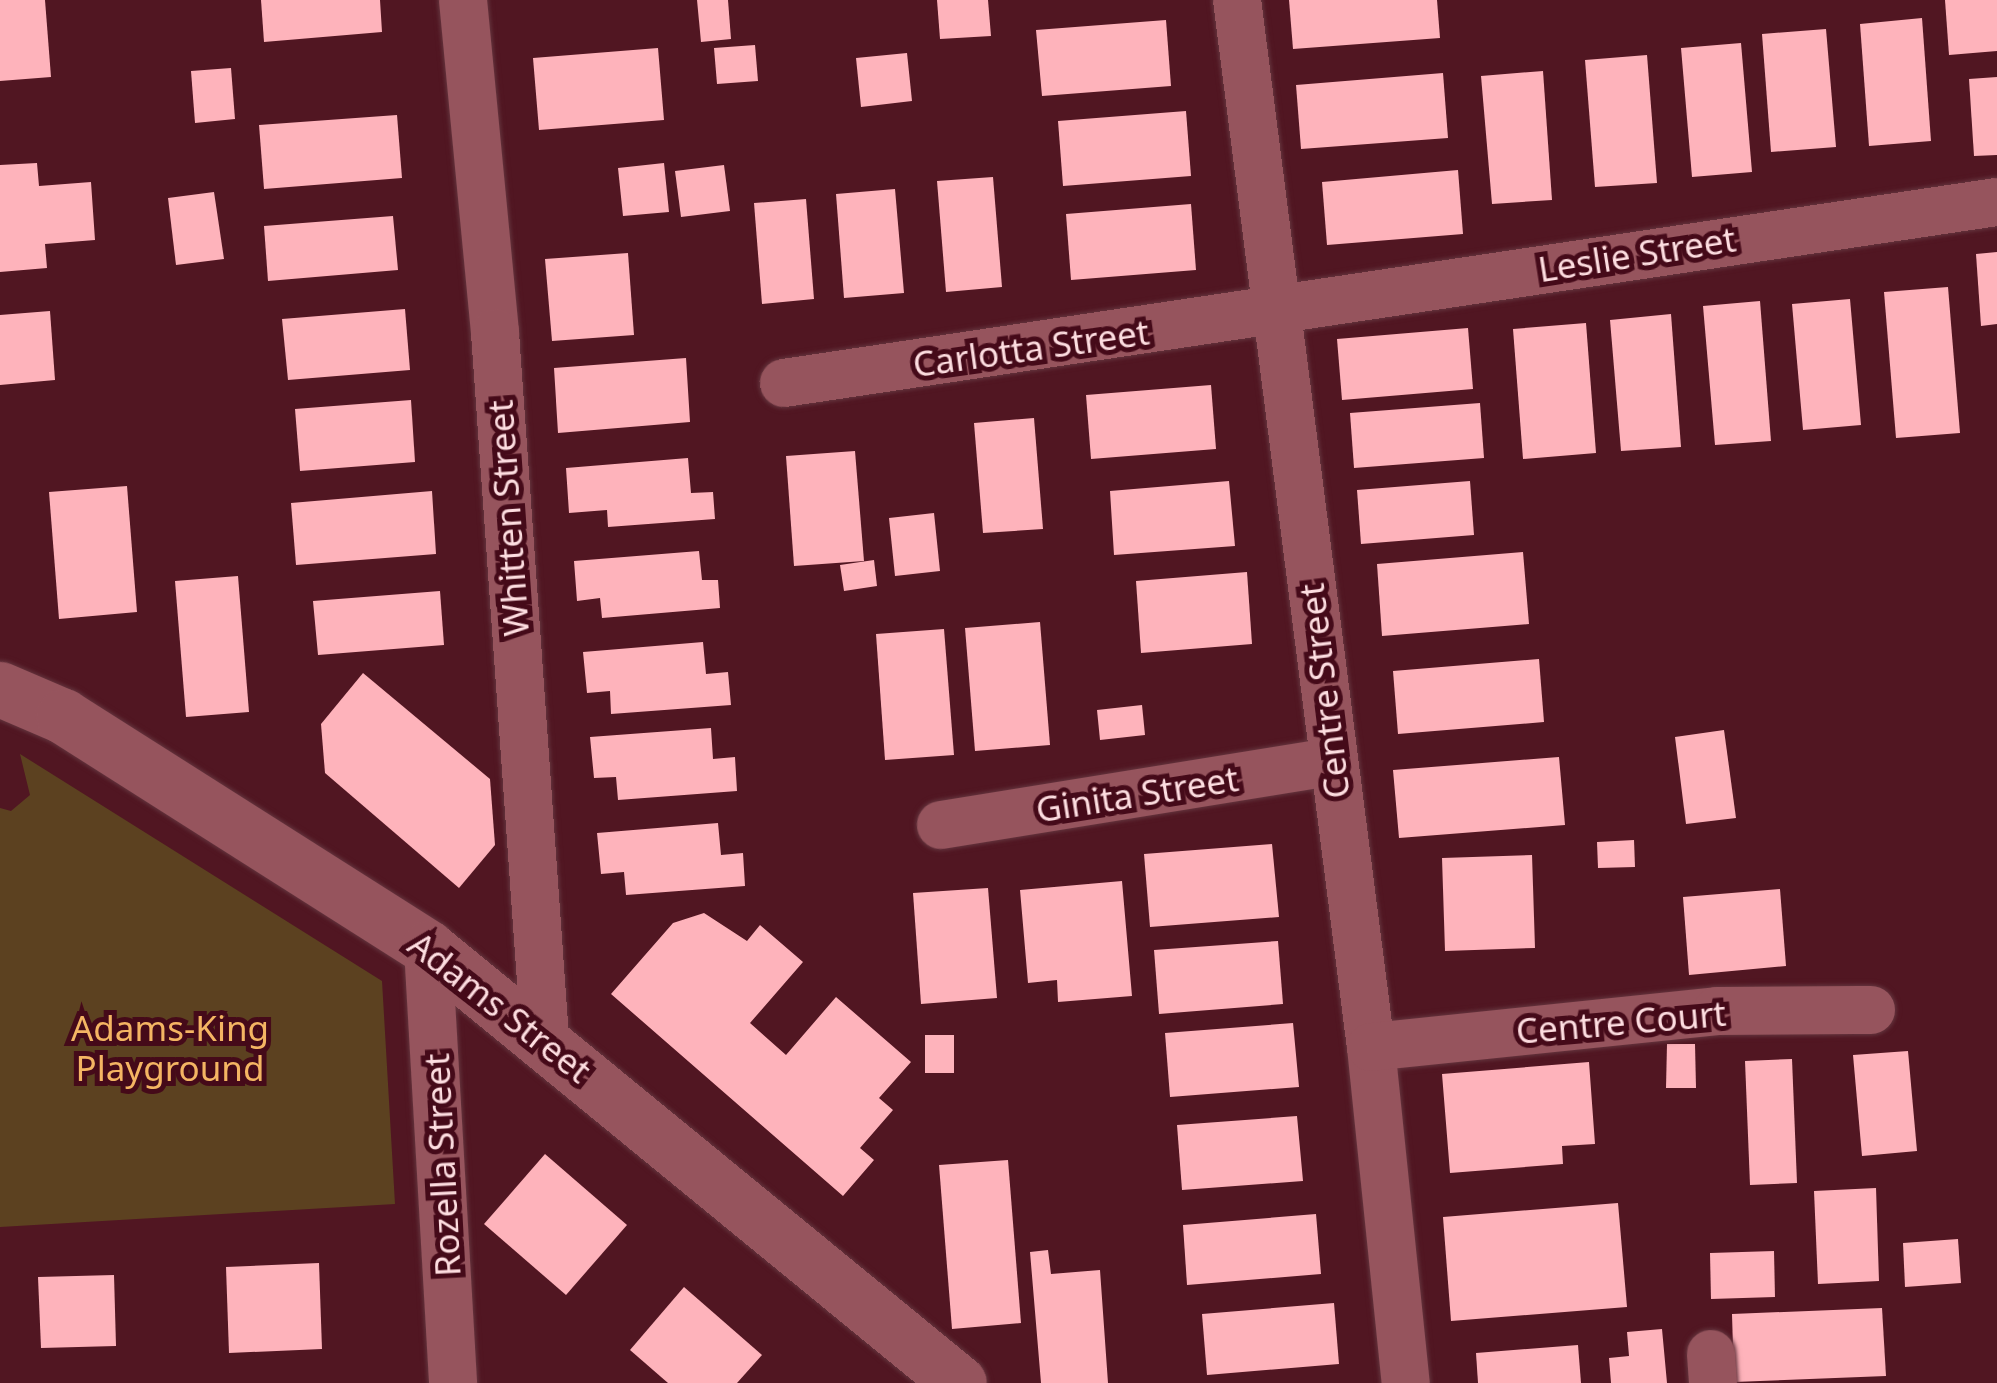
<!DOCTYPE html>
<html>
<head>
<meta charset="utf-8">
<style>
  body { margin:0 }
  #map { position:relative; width:1997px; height:1383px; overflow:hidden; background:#511622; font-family:"Noto Sans",sans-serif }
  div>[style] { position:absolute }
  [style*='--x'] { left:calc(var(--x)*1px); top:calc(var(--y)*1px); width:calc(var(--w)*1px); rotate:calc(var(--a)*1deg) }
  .green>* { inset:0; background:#5c4120 }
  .building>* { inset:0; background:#feb3bb }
  .roads { filter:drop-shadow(0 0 2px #64353e) drop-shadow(0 0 2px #64353e) }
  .minor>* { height:48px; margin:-24px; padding:0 24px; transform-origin:24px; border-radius:24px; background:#96545d }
  .secondary>* { height:55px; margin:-27.5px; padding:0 27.5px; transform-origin:27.5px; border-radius:27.5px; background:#96545d }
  span { translate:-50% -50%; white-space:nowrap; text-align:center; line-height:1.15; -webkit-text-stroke:10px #450a19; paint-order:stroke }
  .street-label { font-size:35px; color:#fddde0 }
  .park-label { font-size:35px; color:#f4b563 }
</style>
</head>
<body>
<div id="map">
  <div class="green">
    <div style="clip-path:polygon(20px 754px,382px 981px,395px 1204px,0 1227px,0 808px,11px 811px,30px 795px)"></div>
  </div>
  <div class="building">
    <div style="clip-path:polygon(0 0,45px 0,51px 77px,0 81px)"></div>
    <div style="clip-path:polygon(261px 0,380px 0,382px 32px,264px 42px)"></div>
    <div style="clip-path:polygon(697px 0,728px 0,731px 39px,701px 42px)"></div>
    <div style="clip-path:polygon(937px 0,988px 0,991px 36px,940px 39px)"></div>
    <div style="clip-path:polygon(1289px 0,1437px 0,1440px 38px,1293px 49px)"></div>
    <div style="clip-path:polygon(1945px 0,1997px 0,1997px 51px,1949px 55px)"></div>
    <div style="clip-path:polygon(1922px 18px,1931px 141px,1869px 146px,1860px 24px)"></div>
    <div style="clip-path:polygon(1166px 20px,1171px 86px,1042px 96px,1036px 30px)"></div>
    <div style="clip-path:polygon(1826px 29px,1836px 147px,1771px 152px,1762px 34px)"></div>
    <div style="clip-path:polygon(1741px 43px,1752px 172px,1692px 177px,1681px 48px)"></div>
    <div style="clip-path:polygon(755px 45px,758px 81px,717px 84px,714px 48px)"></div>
    <div style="clip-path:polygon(658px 48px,664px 120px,539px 130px,533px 58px)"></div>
    <div style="clip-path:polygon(907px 53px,912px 101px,861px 107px,856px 58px)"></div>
    <div style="clip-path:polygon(1647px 55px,1657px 183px,1595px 187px,1585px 60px)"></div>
    <div style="clip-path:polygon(231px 68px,235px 119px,195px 123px,191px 71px)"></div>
    <div style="clip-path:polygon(1543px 71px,1552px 200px,1492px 204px,1481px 76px)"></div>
    <div style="clip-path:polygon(1443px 73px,1448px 138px,1301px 149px,1296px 85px)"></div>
    <div style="clip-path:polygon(1997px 77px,1997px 155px,1974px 156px,1969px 79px)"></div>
    <div style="clip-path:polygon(1186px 111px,1191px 176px,1063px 186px,1058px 121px)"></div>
    <div style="clip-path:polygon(397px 115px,402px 178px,264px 189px,259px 125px)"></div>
    <div style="clip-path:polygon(37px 163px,39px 186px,91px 182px,95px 240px,45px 244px,47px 268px,0 272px,0 165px)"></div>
    <div style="clip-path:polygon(664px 163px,669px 212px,623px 216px,618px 168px)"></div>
    <div style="clip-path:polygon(724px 165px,730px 211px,681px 217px,675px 171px)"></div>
    <div style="clip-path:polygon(1458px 170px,1463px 234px,1327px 245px,1322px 182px)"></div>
    <div style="clip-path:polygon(993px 177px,1002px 287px,946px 292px,937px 181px)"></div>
    <div style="clip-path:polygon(895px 189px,904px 293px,844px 298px,836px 194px)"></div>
    <div style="clip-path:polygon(214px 192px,224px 259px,176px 265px,168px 198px)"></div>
    <div style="clip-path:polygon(806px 199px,814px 299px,762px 304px,754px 203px)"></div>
    <div style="clip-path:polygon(1191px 204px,1196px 270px,1071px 280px,1066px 214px)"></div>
    <div style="clip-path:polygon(393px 216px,398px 270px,268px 281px,264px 226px)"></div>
    <div style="clip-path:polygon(1997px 252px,1997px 324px,1981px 326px,1976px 254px)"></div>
    <div style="clip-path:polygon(628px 253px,634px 335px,552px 341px,545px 259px)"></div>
    <div style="clip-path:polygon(1948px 287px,1960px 433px,1896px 438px,1884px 292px)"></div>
    <div style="clip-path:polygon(1850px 299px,1861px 425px,1803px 430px,1792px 304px)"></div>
    <div style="clip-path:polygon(1760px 301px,1771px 441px,1715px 445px,1703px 306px)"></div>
    <div style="clip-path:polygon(405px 309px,410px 370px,288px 380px,282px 319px)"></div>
    <div style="clip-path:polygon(50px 311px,55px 380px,0 385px,0 315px)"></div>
    <div style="clip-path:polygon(1671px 314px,1681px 447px,1621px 451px,1610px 320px)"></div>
    <div style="clip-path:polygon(1586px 323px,1596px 453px,1523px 459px,1513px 329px)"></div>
    <div style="clip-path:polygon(1468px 328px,1473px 389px,1342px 400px,1337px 339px)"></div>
    <div style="clip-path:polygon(686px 358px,690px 422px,558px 433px,554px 368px)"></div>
    <div style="clip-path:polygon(1211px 385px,1216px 449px,1091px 459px,1086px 395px)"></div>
    <div style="clip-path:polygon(411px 400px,415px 462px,300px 471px,295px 409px)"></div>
    <div style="clip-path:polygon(1480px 403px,1484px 458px,1354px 468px,1350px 413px)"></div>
    <div style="clip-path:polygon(1034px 418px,1043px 529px,983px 533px,974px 423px)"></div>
    <div style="clip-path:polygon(855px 451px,864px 561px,794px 566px,786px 456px)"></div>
    <div style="clip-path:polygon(688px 458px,691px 493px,713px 492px,715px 519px,608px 527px,607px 510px,569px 513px,566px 468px)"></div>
    <div style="clip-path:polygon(1229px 481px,1235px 546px,1114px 555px,1110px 491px)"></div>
    <div style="clip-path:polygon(1470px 481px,1474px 535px,1361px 544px,1357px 490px)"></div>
    <div style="clip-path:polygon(127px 486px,137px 612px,59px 619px,49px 492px)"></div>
    <div style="clip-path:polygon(432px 491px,436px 554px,296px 565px,291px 503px)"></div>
    <div style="clip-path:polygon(934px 513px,940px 571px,895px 576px,889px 518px)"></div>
    <div style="clip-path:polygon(699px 551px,702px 580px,718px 580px,720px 608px,602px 618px,600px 598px,577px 601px,574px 561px)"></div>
    <div style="clip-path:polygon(1523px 552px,1529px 624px,1382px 636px,1377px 564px)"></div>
    <div style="clip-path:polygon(874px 560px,877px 586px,844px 591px,840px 565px)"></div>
    <div style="clip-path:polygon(1247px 572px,1252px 644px,1141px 653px,1136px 581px)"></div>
    <div style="clip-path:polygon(238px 576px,249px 712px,186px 717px,175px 581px)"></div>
    <div style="clip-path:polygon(440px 591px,444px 645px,318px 655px,313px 601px)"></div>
    <div style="clip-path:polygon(1040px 622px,1050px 745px,975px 751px,965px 628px)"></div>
    <div style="clip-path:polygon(944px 629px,954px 755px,885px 760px,876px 634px)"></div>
    <div style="clip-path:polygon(703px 642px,706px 674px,728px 672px,731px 705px,611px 714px,610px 691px,587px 693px,583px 652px)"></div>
    <div style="clip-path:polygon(1539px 659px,1544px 722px,1398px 734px,1393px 671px)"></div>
    <div style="clip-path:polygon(363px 673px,490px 779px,495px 845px,459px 888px,325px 773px,321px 724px)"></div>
    <div style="clip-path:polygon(1142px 705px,1145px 735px,1100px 740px,1097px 710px)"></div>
    <div style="clip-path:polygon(711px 728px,713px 759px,735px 757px,737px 791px,618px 800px,616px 777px,594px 778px,590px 737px)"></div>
    <div style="clip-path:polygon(1724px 730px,1736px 818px,1686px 824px,1675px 737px)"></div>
    <div style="clip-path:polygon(1559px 757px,1565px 825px,1399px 838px,1393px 770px)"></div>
    <div style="clip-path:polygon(718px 823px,721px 855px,743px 853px,745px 886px,626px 895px,624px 872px,601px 874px,597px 833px)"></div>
    <div style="clip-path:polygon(1634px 840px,1635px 867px,1598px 868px,1597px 842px)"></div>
    <div style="clip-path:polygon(1272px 844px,1279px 917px,1150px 927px,1144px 854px)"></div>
    <div style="clip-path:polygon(1532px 855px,1535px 948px,1445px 951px,1442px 858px)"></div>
    <div style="clip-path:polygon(1122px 881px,1132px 996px,1058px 1002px,1057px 980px,1028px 983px,1020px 890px)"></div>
    <div style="clip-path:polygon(988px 888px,997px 998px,921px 1004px,913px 893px)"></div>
    <div style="clip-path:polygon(1780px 889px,1786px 966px,1689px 975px,1683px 897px)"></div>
    <div style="clip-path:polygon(704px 913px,747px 941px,760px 925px,803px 962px,750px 1023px,786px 1055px,836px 997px,911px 1062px,879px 1098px,893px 1110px,860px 1148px,874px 1160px,843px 1196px,611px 994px,673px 923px)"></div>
    <div style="clip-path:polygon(1278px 941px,1283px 1004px,1159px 1014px,1154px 950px)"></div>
    <div style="clip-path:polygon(1293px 1023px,1299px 1087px,1170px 1097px,1165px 1033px)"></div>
    <div style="clip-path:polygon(925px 1035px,954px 1035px,954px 1073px,925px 1073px)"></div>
    <div style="clip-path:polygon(1667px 1044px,1695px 1044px,1696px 1088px,1666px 1088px)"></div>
    <div style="clip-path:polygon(1908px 1051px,1917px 1151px,1862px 1156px,1853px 1055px)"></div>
    <div style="clip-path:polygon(1792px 1059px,1797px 1183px,1750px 1185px,1745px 1061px)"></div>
    <div style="clip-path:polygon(1589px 1062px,1595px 1144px,1562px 1146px,1563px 1164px,1450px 1173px,1442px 1074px)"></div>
    <div style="clip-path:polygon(1297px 1116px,1303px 1181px,1182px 1190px,1177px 1125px)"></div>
    <div style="clip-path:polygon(545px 1154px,627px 1225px,566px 1295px,484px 1224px)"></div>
    <div style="clip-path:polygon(1008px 1160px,1021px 1323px,952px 1329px,939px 1165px)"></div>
    <div style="clip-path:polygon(1876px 1188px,1879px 1281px,1818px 1284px,1814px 1191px)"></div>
    <div style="clip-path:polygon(1618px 1203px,1627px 1307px,1451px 1321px,1443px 1217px)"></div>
    <div style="clip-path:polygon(1316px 1214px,1321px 1274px,1187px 1285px,1183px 1225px)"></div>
    <div style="clip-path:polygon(1958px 1239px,1961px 1283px,1905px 1287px,1903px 1243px)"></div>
    <div style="clip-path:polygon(1048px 1250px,1051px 1274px,1100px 1270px,1108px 1383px,1041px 1383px,1030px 1252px)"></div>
    <div style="clip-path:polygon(1774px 1251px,1775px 1297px,1711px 1299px,1710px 1253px)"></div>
    <div style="clip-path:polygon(319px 1263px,322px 1349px,229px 1353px,226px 1267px)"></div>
    <div style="clip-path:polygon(114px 1275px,116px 1346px,41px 1348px,38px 1277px)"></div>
    <div style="clip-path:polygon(684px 1287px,762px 1355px,737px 1383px,668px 1383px,630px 1350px)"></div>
    <div style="clip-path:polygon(1334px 1303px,1339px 1364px,1207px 1375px,1202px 1314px)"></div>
    <div style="clip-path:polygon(1882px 1308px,1886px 1376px,1734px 1382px,1732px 1314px)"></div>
    <div style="clip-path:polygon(1662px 1329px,1667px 1383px,1611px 1383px,1609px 1358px,1629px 1356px,1627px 1332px)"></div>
    <div style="clip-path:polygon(1578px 1345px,1581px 1383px,1478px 1383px,1476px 1353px)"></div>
  </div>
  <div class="roads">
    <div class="minor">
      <div style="--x:463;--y:0;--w:335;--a:84.5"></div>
      <div style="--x:495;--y:333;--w:706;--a:85.94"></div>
      <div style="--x:1237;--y:0;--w:1056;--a:82.71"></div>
      <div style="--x:1371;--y:1047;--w:338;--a:84.1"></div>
      <div style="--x:784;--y:383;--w:1226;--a:-8.49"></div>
      <div style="--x:941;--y:825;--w:396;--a:-9.2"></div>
      <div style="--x:428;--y:948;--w:436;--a:86.7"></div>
      <div style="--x:1371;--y:1047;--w:348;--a:-5.9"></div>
      <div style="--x:1717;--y:1011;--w:154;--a:-0.4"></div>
      <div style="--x:1711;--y:1354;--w:29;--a:86"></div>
    </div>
    <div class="secondary">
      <div style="--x:0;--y:689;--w:69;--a:23.2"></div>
      <div style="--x:63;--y:716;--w:432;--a:32.4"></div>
      <div style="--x:428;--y:948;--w:686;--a:39.32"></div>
    </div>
  </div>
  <div class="street-label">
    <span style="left:1637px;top:254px;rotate:-9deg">Leslie Street</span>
    <span style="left:1031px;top:348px;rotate:-8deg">Carlotta Street</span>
    <span style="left:508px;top:518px;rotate:-94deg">Whitten Street</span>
    <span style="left:1324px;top:691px;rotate:-97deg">Centre Street</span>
    <span style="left:1137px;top:794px;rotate:-9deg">Ginita Street</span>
    <span style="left:500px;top:1007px;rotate:38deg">Adams Street</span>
    <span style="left:1621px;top:1022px;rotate:-5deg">Centre Court</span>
    <span style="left:442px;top:1165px;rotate:-93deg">Rozella Street</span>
  </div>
  <div class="park-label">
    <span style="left:170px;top:1048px">Adams-King<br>Playground</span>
  </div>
</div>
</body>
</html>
